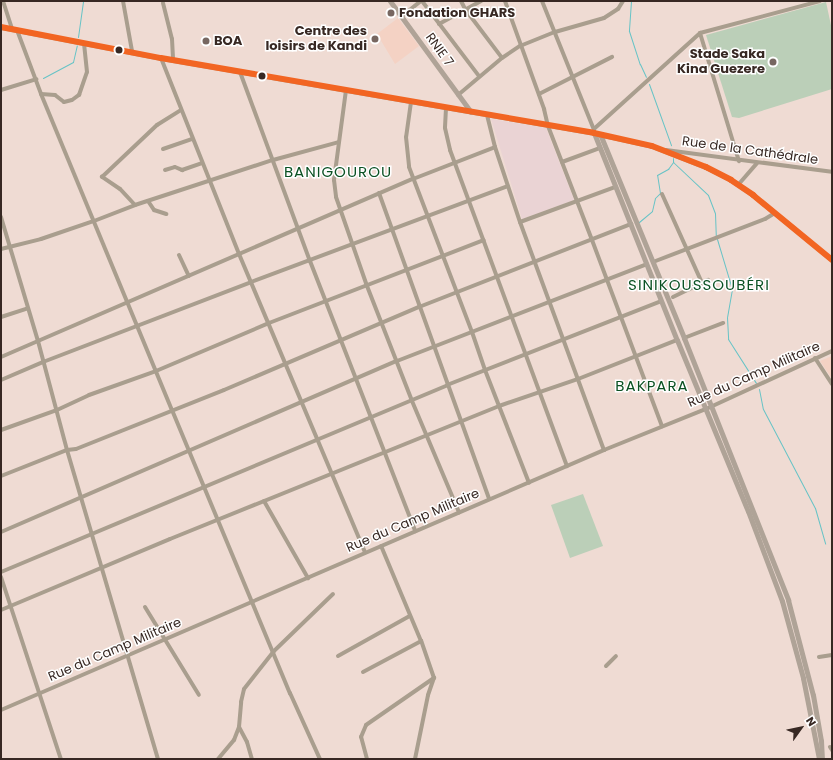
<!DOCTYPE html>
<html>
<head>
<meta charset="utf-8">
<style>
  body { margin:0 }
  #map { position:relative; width:833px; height:760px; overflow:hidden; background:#efdbd3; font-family:Poppins,sans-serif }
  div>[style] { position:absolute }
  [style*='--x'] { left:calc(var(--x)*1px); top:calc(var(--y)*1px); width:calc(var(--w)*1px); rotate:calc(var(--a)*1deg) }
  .commercial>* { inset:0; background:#ead3d4 }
  .built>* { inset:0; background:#f4d2c4 }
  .green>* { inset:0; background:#bbcfb8 }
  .stream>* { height:1px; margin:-0.5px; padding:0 0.5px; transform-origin:0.5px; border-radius:0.5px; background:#66c3c6 }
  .minor>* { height:4px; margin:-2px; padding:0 2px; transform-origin:2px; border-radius:2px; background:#a99e8e }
  .major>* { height:5px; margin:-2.5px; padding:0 2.5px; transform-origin:2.5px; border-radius:2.5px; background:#afa397 }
  .bus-1>* { height:6px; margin:-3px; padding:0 3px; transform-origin:3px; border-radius:3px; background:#f26522 }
  .dots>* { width:11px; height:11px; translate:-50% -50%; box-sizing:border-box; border:2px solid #fff; border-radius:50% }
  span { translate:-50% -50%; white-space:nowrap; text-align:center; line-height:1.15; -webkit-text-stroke:3px #fff; paint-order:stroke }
  .poi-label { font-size:13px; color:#372823; font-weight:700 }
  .left { translate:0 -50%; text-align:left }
  .right { translate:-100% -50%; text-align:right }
  .street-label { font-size:13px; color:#372823 }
  .quarter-label { font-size:15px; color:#0b5123; letter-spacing:1px }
  .frame { position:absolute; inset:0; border:2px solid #372823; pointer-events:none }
  .north { position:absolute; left:781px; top:708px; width:40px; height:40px; -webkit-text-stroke:3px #fff; paint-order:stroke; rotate:57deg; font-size:11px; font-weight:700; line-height:16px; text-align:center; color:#372823 }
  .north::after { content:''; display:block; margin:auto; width:14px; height:18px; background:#372823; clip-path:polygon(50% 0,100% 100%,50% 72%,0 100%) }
</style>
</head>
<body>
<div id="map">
  <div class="commercial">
    <div style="clip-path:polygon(491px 119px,546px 128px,574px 200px,522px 219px)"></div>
  </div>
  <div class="built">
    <div style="clip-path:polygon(398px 18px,419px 46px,395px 64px,377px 34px)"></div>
    <div style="clip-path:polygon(832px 356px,832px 379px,820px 361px)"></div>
  </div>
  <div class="green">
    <div style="clip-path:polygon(826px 2px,832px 30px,832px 89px,739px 118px,732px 117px,706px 35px)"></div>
    <div style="clip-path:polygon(583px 494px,603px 546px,570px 558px,551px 505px)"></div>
  </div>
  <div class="stream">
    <div style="--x:631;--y:1;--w:30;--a:94"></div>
    <div style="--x:629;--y:31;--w:35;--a:72"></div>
    <div style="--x:640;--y:64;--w:14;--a:65"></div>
    <div style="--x:78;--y:37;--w:36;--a:-82"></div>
    <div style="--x:43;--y:78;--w:34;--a:-28"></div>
    <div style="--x:73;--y:62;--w:17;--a:-77"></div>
    <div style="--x:649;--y:84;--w:65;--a:70.2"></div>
    <div style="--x:673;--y:158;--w:4;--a:90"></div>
    <div style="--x:673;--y:162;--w:48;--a:43.3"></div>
    <div style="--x:708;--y:195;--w:19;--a:69"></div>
    <div style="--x:715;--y:213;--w:23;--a:88"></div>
    <div style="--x:639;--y:222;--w:17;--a:-40"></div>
    <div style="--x:652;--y:211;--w:13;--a:-77"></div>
    <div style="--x:655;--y:198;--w:7;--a:-45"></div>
    <div style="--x:660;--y:193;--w:18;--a:-99"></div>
    <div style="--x:657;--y:175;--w:13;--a:-29"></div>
    <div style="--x:668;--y:169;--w:9;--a:-54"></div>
    <div style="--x:717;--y:239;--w:52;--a:73.3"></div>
    <div style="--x:732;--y:289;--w:28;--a:100"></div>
    <div style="--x:727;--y:317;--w:22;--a:87"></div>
    <div style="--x:728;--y:339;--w:52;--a:57.5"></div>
    <div style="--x:759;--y:389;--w:20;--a:79"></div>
    <div style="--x:763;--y:409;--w:112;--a:62.3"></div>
    <div style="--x:815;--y:508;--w:37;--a:74"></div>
  </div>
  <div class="minor">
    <div style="--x:3;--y:1;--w:29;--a:72"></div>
    <div style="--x:123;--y:1;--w:51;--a:79.8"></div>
    <div style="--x:422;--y:1;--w:94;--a:52.8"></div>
    <div style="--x:461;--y:1;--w:9;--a:63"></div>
    <div style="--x:465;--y:9;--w:61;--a:52.9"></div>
    <div style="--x:505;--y:1;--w:115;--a:70.1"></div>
    <div style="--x:544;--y:109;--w:17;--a:77"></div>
    <div style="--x:548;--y:126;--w:122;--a:68.9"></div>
    <div style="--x:592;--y:240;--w:199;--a:69.4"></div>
    <div style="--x:542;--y:1;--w:139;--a:68"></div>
    <div style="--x:163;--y:3;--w:37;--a:76"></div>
    <div style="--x:172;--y:39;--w:21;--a:87"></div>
    <div style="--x:401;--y:17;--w:26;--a:-39"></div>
    <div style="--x:439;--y:24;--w:48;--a:-28.7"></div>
    <div style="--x:17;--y:30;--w:68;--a:69.4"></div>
    <div style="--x:41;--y:94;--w:342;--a:67.5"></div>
    <div style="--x:172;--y:410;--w:307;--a:67.4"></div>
    <div style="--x:290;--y:693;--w:72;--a:65.6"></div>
    <div style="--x:700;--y:33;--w:134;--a:73.1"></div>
    <div style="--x:161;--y:58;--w:211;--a:68.3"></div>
    <div style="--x:239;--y:254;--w:324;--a:67.1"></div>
    <div style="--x:240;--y:72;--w:202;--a:69.7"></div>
    <div style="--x:310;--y:261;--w:290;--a:68.7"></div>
    <div style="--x:1;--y:90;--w:37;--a:-17"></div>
    <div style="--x:346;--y:90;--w:91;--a:97.6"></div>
    <div style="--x:334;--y:180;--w:17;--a:83"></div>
    <div style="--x:336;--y:197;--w:94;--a:70.8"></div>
    <div style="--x:367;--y:286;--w:123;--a:68.6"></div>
    <div style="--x:412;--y:401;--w:121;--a:67.1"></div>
    <div style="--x:41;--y:94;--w:14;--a:4"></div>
    <div style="--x:55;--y:95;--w:11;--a:38"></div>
    <div style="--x:64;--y:102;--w:8;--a:-14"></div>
    <div style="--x:72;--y:100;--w:9;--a:-36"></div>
    <div style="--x:79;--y:95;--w:24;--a:-71"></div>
    <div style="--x:87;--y:72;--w:29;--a:-96"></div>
    <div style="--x:539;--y:94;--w:82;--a:-26.9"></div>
    <div style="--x:458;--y:95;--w:57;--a:-40.1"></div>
    <div style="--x:502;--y:58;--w:22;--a:-34"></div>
    <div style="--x:520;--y:46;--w:38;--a:-22"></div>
    <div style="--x:555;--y:32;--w:51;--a:-15.9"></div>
    <div style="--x:604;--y:18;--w:17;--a:-33"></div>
    <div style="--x:618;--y:9;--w:9;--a:-58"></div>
    <div style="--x:411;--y:102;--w:35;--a:98"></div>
    <div style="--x:406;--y:137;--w:30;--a:84"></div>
    <div style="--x:409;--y:167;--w:177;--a:69.1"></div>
    <div style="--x:472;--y:332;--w:40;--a:71.1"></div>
    <div style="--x:485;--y:370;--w:121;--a:68.7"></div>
    <div style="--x:446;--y:108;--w:20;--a:93"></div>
    <div style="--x:445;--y:128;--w:23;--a:77"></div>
    <div style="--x:450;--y:150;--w:337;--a:69.7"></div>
    <div style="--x:487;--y:115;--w:33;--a:76"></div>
    <div style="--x:495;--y:147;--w:79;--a:71.6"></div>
    <div style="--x:520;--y:222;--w:243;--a:69.8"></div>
    <div style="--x:595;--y:128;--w:142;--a:-42.1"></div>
    <div style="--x:700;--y:33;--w:124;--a:-14.9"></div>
    <div style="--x:163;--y:149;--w:31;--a:-19"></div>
    <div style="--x:666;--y:150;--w:167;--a:7.5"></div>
    <div style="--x:562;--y:162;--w:40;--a:-20.2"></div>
    <div style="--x:165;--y:170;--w:10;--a:-17"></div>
    <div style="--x:175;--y:167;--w:8;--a:23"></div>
    <div style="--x:182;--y:170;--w:21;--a:-19"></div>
    <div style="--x:738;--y:185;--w:29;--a:-49"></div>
    <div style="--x:379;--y:193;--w:325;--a:70.2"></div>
    <div style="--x:662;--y:194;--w:98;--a:65.8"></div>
    <div style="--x:148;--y:201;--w:11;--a:56"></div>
    <div style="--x:154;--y:210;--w:13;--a:18"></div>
    <div style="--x:135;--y:205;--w:22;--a:-133"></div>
    <div style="--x:120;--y:189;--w:22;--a:-146"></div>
    <div style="--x:102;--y:177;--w:76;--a:-43.4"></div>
    <div style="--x:157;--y:125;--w:28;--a:-32"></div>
    <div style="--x:1;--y:217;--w:129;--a:73.4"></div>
    <div style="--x:38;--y:341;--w:113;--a:75.1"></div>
    <div style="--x:67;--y:450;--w:322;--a:73.6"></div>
    <div style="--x:520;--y:222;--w:101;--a:-20.2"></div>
    <div style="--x:1;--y:249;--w:41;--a:-14"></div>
    <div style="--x:41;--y:239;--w:56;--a:-18.8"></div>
    <div style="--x:94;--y:221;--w:44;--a:-21.3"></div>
    <div style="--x:135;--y:205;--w:145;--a:-18.1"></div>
    <div style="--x:273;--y:160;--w:68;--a:-15.3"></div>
    <div style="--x:179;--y:255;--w:23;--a:65"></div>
    <div style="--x:653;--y:262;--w:120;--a:-21"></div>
    <div style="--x:765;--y:219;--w:12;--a:-31"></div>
    <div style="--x:673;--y:297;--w:39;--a:-26"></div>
    <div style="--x:1;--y:317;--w:28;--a:-18"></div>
    <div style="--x:684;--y:338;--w:42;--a:-21"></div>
    <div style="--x:1;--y:357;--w:449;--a:-23.4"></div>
    <div style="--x:413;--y:179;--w:88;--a:-21.3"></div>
    <div style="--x:815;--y:358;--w:31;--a:57"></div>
    <div style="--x:1;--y:380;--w:46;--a:-23.2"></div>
    <div style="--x:43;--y:362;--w:223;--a:-21"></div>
    <div style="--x:251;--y:282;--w:274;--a:-20.5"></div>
    <div style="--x:1;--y:430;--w:59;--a:-19.7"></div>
    <div style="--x:57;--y:410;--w:35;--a:-25"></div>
    <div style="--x:89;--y:395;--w:71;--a:-19.7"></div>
    <div style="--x:156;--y:371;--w:123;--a:-23"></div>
    <div style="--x:269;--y:323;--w:230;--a:-21.1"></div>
    <div style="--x:1;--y:476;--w:71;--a:-21.5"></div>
    <div style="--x:67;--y:450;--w:9;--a:-6"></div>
    <div style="--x:76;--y:449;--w:159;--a:-21.7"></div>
    <div style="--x:224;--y:390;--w:212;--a:-23.1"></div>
    <div style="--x:419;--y:307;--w:228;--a:-21.4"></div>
    <div style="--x:264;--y:501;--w:89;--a:60.3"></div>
    <div style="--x:1;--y:532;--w:431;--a:-23.4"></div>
    <div style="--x:397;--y:361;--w:268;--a:-21.2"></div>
    <div style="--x:1;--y:572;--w:484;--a:-22.7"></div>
    <div style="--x:447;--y:385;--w:230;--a:-21.4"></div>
    <div style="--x:1;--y:577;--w:192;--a:71.8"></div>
    <div style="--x:145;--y:607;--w:103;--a:58.5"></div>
    <div style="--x:1;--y:610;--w:183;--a:-22.8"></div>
    <div style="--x:170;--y:539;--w:355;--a:-22"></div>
    <div style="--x:499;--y:406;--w:83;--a:-18.9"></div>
    <div style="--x:578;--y:379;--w:106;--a:-21.5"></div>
    <div style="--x:338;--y:656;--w:82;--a:-29.1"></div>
    <div style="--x:819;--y:657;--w:13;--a:-9"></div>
    <div style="--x:606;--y:666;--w:14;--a:-45"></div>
    <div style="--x:363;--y:672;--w:66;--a:-28.1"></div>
    <div style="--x:1;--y:710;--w:657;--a:-23.32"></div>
    <div style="--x:604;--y:450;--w:110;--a:-21.9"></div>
    <div style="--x:706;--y:409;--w:139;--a:-24.7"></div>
    <div style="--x:239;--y:727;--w:17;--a:62"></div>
    <div style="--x:247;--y:742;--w:18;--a:74"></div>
    <div style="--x:830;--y:747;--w:4;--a:56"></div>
    <div style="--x:218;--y:759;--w:25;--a:-50"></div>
    <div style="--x:234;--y:740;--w:14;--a:-69"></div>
    <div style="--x:239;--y:727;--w:25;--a:-85"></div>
    <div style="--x:241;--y:702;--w:13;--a:-77"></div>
    <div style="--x:244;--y:689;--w:48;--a:-51.7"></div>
    <div style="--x:274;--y:651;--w:82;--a:-44"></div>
    <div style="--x:367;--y:759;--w:23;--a:-105"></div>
    <div style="--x:361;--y:737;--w:13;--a:-67"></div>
    <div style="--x:366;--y:725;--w:83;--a:-34.7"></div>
    <div style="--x:434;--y:678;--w:39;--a:-109"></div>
    <div style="--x:421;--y:641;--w:103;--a:-112.8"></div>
    <div style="--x:415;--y:759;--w:65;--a:-78.5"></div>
    <div style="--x:428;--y:695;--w:18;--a:-71"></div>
  </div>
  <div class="major">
    <div style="--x:390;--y:1;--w:137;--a:53.9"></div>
    <div style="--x:1;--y:27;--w:163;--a:11"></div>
    <div style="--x:161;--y:58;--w:439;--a:9.8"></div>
    <div style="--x:594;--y:133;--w:59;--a:12.6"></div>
    <div style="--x:652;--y:146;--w:58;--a:21.3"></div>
    <div style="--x:706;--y:167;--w:28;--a:27"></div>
    <div style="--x:731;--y:180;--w:27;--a:34"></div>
    <div style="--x:753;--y:195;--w:102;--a:39.4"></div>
    <div style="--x:594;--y:133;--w:223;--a:68.2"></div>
    <div style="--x:677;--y:340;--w:185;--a:67.5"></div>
    <div style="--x:748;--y:511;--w:96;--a:69.3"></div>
    <div style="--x:782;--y:601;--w:80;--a:74.7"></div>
    <div style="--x:803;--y:678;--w:83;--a:78.8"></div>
    <div style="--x:600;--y:134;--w:221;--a:67.6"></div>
    <div style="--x:684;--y:338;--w:282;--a:68.3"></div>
    <div style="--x:788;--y:600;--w:98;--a:75.3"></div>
    <div style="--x:813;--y:695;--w:47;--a:80.1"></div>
    <div style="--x:821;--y:741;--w:18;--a:87"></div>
  </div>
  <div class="bus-1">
    <div style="--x:1;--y:27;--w:163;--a:11"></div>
    <div style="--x:161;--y:58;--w:439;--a:9.8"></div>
    <div style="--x:594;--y:133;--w:59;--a:12.6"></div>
    <div style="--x:652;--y:146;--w:58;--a:21.3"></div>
    <div style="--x:706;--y:167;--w:28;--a:27"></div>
    <div style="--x:731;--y:180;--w:27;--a:34"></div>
    <div style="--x:753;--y:195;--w:102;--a:39.4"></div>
  </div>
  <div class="dots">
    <div style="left:391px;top:13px;background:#776761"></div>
    <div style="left:375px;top:39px;background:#776761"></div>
    <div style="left:206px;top:41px;background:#776761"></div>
    <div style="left:119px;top:50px;background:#372823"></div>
    <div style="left:773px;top:62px;background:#776761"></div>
    <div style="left:262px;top:76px;background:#372823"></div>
  </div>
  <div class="poi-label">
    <span class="left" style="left:399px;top:13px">Fondation GHARS</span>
    <span class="right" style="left:367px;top:39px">Centre des<br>loisirs de Kandi</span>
    <span class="left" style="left:214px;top:41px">BOA</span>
    <span class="right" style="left:765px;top:62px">Stade Saka<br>Kina Guezere</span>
  </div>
  <div class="street-label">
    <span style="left:439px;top:50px;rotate:54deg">RNIE 7</span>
    <span style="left:750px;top:151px;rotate:8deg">Rue de la Cathédrale</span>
    <span style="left:754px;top:375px;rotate:-24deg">Rue du Camp Militaire</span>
    <span style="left:413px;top:521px;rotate:-23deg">Rue du Camp Militaire</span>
    <span style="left:115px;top:650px;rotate:-23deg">Rue du Camp Militaire</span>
  </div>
  <div class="quarter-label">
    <span style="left:338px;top:172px">BANIGOUROU</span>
    <span style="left:699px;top:285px">SINIKOUSSOUBÉRI</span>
    <span style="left:652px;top:386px">BAKPARA</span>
  </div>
  <div class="frame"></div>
  <div class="north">N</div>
</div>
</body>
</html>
